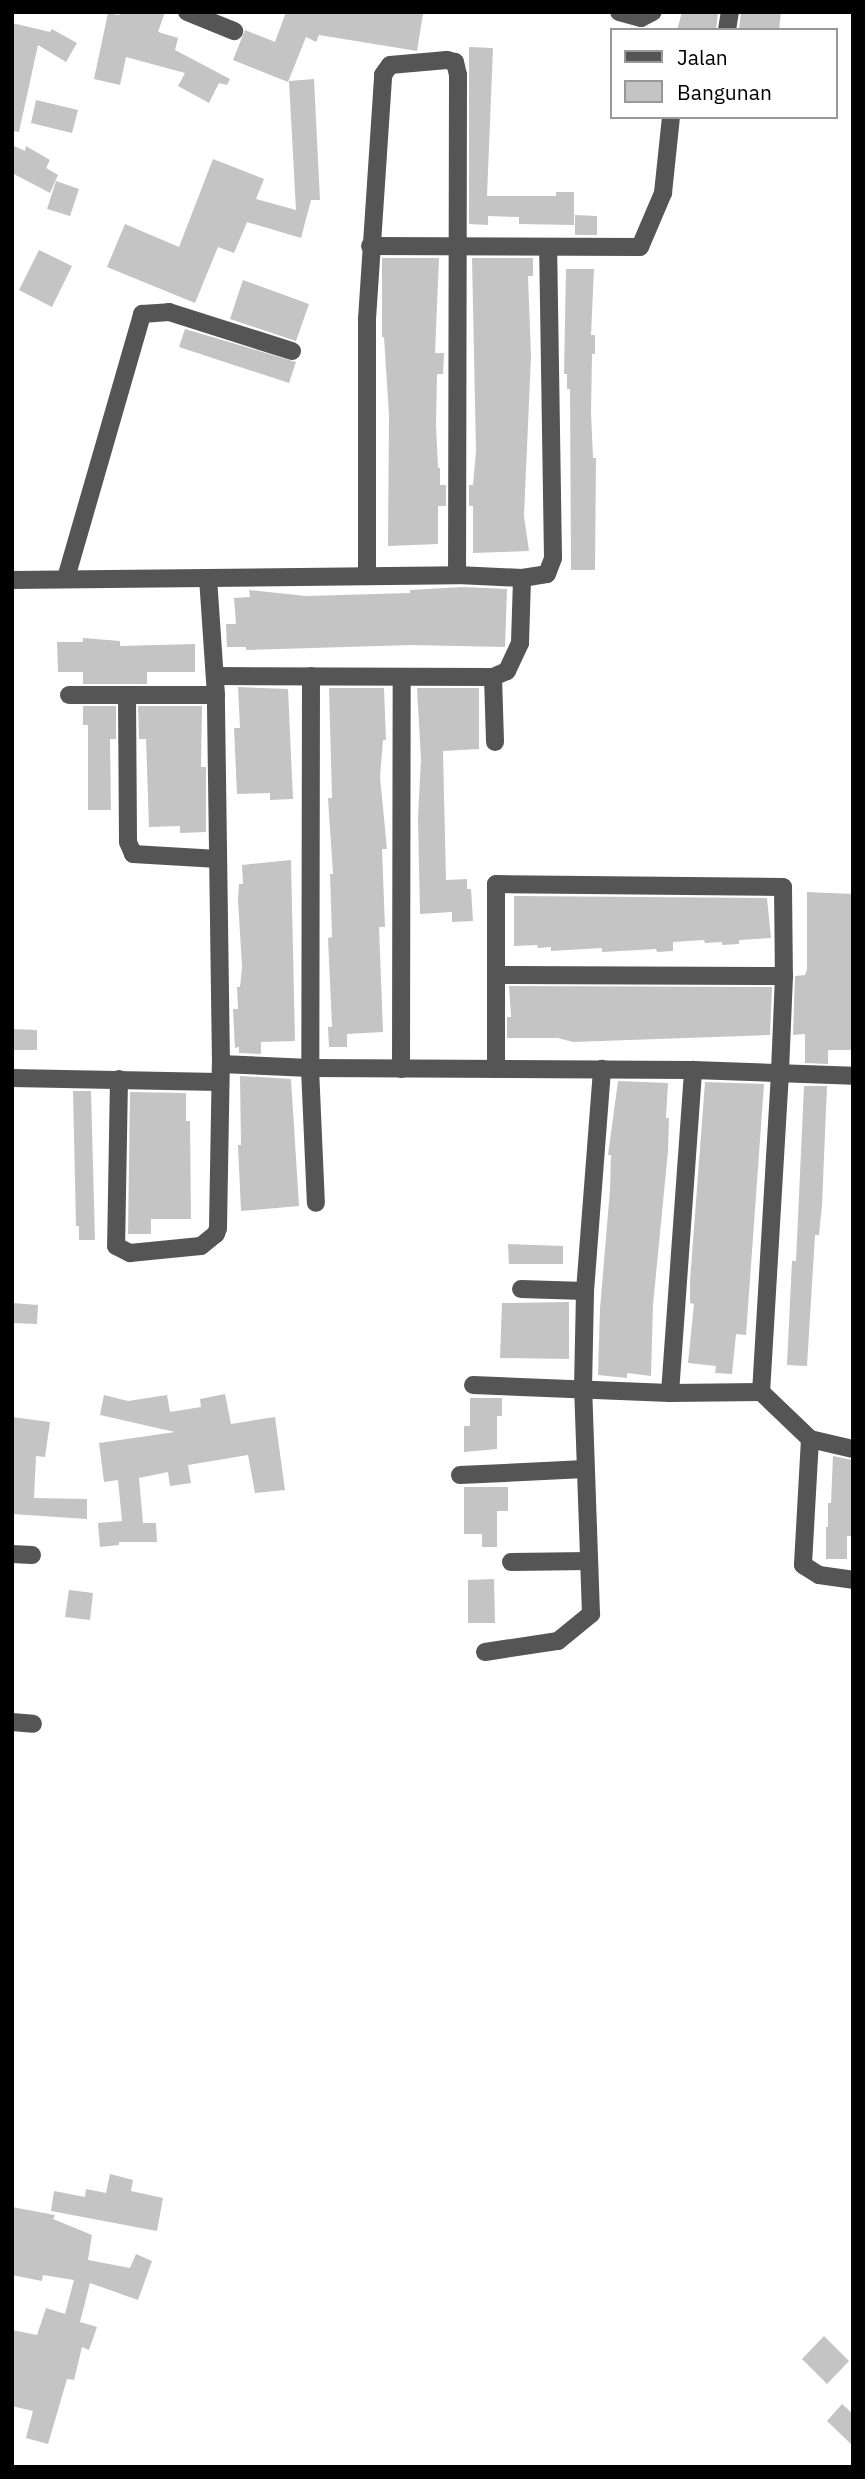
<!DOCTYPE html>
<html>
<head>
<meta charset="utf-8">
<style>
  body { margin:0 }
  #map { position:relative; width:865px; height:2479px; overflow:hidden; background:#fff; font-family:"IBM Plex Sans",sans-serif }
  div>[style] { position:absolute }
  [style*='--x'] { left:calc(var(--x)*1px); top:calc(var(--y)*1px); width:calc(var(--w)*1px); rotate:calc(var(--a)*1deg) }
  .building>* { inset:0; background:#c4c4c4 }
  .minor>* { height:18px; margin:-9px; padding:0 9px; transform-origin:9px; border-radius:9px; background:#555 }
  span { translate:-50% -50%; white-space:nowrap; text-align:center; line-height:1.15; -webkit-text-stroke:6px #fff; paint-order:stroke }
  .frame { position:absolute; inset:0; border:14px solid #000; pointer-events:none }
  .legend { position:absolute; left:610px; top:28px; width:228px; height:91px; box-sizing:border-box; background:#fff; border:2px solid #999; margin:0; padding:9px 12px; list-style:none; font-size:21px; color:#000 }
  .legend li { display:flex; align-items:center; gap:14px; height:35px }
  .legend b { width:35px; border:2px solid #999 }
</style>
</head>
<body>
<div id="map">
  <div class="building">
    <div style="clip-path:polygon(120px 12px,165px 12px,158px 32px,178px 38px,175px 50px,230px 79px,227px 85px,219px 83px,209px 103px,178px 86px,185px 73px,126px 57px,120px 85px,94px 79px,108px 13px,119px 15px)"></div>
    <div style="clip-path:polygon(286px 12px,413px 12px,423px 14px,417px 51px,319px 35px,316px 42px,306px 37px,288px 82px,233px 60px,245px 30px,275px 42px)"></div>
    <div style="clip-path:polygon(682px 12px,718px 12px,716px 30px,677px 30px)"></div>
    <div style="clip-path:polygon(741px 12px,781px 12px,779px 30px,739px 30px)"></div>
    <div style="clip-path:polygon(12px 23px,50px 32px,52px 29px,77px 43px,66px 62px,38px 45px,19px 132px,12px 131px)"></div>
    <div style="clip-path:polygon(469px 47px,493px 48px,487px 196px,556px 196px,556px 192px,574px 192px,574px 225px,519px 224px,519px 217px,488px 216px,488px 225px,469px 224px)"></div>
    <div style="clip-path:polygon(314px 79px,320px 200px,311px 200px,301px 238px,247px 222px,234px 253px,218px 247px,195px 303px,107px 267px,125px 224px,179px 247px,213px 159px,264px 179px,256px 199px,296px 210px,289px 81px)"></div>
    <div style="clip-path:polygon(36px 100px,78px 110px,72px 133px,31px 123px)"></div>
    <div style="clip-path:polygon(12px 145px,25px 151px,26px 146px,50px 160px,46px 168px,58px 175px,50px 193px,12px 173px)"></div>
    <div style="clip-path:polygon(56px 181px,79px 189px,70px 216px,47px 209px)"></div>
    <div style="clip-path:polygon(575px 215px,597px 216px,597px 235px,575px 235px)"></div>
    <div style="clip-path:polygon(39px 250px,72px 266px,52px 307px,19px 290px)"></div>
    <div style="clip-path:polygon(382px 258px,439px 258px,435px 353px,444px 353px,443px 374px,437px 374px,436px 425px,438px 468px,440px 468px,440px 485px,446px 485px,446px 506px,438px 506px,438px 544px,388px 546px,389px 415px,384px 337px,382px 337px)"></div>
    <div style="clip-path:polygon(472px 258px,533px 258px,533px 276px,528px 276px,531px 356px,524px 516px,529px 551px,473px 553px,473px 506px,469px 506px,469px 485px,473px 485px,476px 451px)"></div>
    <div style="clip-path:polygon(566px 269px,594px 269px,591px 335px,595px 335px,595px 354px,592px 354px,591px 412px,593px 458px,596px 458px,595px 570px,571px 570px,570px 389px,567px 389px,567px 374px,564px 374px)"></div>
    <div style="clip-path:polygon(243px 280px,309px 304px,296px 341px,230px 319px)"></div>
    <div style="clip-path:polygon(185px 329px,296px 362px,289px 383px,179px 347px)"></div>
    <div style="clip-path:polygon(462px 587px,507px 589px,505px 647px,411px 645px,246px 650px,246px 647px,227px 647px,226px 624px,236px 624px,234px 598px,250px 597px,249px 590px,306px 596px,410px 593px,410px 590px)"></div>
    <div style="clip-path:polygon(83px 638px,120px 641px,120px 646px,195px 644px,195px 672px,147px 672px,147px 684px,83px 684px,83px 672px,58px 672px,57px 642px,83px 642px)"></div>
    <div style="clip-path:polygon(238px 687px,288px 689px,293px 799px,270px 800px,270px 793px,237px 794px,234px 728px,240px 728px)"></div>
    <div style="clip-path:polygon(329px 688px,384px 688px,386px 740px,383px 740px,380px 777px,387px 849px,382px 849px,385px 927px,379px 927px,383px 1032px,347px 1034px,347px 1047px,329px 1047px,328px 1027px,332px 1027px,328px 938px,332px 937px,330px 874px,333px 874px,328px 798px,332px 798px)"></div>
    <div style="clip-path:polygon(417px 688px,479px 688px,479px 749px,443px 751px,446px 880px,467px 879px,467px 889px,471px 889px,473px 921px,452px 922px,452px 912px,420px 914px,418px 817px,421px 759px)"></div>
    <div style="clip-path:polygon(83px 706px,116px 706px,116px 739px,110px 739px,111px 810px,88px 810px,88px 725px,83px 725px)"></div>
    <div style="clip-path:polygon(138px 706px,202px 706px,201px 767px,206px 767px,206px 832px,180px 833px,180px 826px,149px 827px,146px 739px,139px 739px)"></div>
    <div style="clip-path:polygon(291px 860px,295px 1041px,261px 1042px,261px 1054px,239px 1053px,239px 1047px,235px 1048px,233px 1009px,238px 1009px,237px 987px,240px 987px,242px 967px,238px 900px,239px 884px,243px 884px,242px 865px)"></div>
    <div style="clip-path:polygon(807px 892px,853px 894px,853px 1050px,828px 1050px,828px 1064px,805px 1063px,805px 1034px,793px 1035px,795px 976px,805px 975px,807px 969px)"></div>
    <div style="clip-path:polygon(514px 896px,767px 898px,771px 938px,739px 940px,739px 944px,722px 945px,722px 942px,705px 943px,704px 940px,673px 942px,673px 951px,657px 952px,656px 949px,602px 952px,602px 948px,551px 951px,551px 947px,538px 948px,537px 945px,514px 946px)"></div>
    <div style="clip-path:polygon(509px 986px,772px 987px,770px 1035px,573px 1042px,558px 1038px,507px 1038px,507px 1017px,511px 1017px)"></div>
    <div style="clip-path:polygon(12px 1029px,37px 1030px,37px 1050px,12px 1050px)"></div>
    <div style="clip-path:polygon(240px 1076px,291px 1079px,299px 1206px,241px 1211px,238px 1145px,241px 1145px)"></div>
    <div style="clip-path:polygon(618px 1081px,668px 1083px,666px 1118px,669px 1118px,668px 1151px,653px 1305px,651px 1376px,627px 1373px,627px 1378px,598px 1375px,600px 1309px,610px 1190px,611px 1155px,608px 1155px)"></div>
    <div style="clip-path:polygon(705px 1082px,764px 1084px,746px 1335px,736px 1334px,732px 1374px,715px 1373px,716px 1366px,688px 1363px,694px 1304px,690px 1303px,690px 1281px)"></div>
    <div style="clip-path:polygon(804px 1086px,827px 1086px,822px 1205px,819px 1235px,815px 1235px,807px 1366px,787px 1365px,792px 1261px,796px 1261px)"></div>
    <div style="clip-path:polygon(73px 1091px,91px 1091px,95px 1240px,79px 1240px,79px 1226px,76px 1226px)"></div>
    <div style="clip-path:polygon(130px 1092px,186px 1093px,186px 1121px,190px 1121px,191px 1219px,151px 1219px,151px 1234px,128px 1234px)"></div>
    <div style="clip-path:polygon(508px 1244px,563px 1246px,563px 1264px,509px 1264px)"></div>
    <div style="clip-path:polygon(569px 1302px,569px 1359px,500px 1358px,502px 1303px)"></div>
    <div style="clip-path:polygon(12px 1303px,38px 1305px,37px 1324px,12px 1323px)"></div>
    <div style="clip-path:polygon(225px 1394px,231px 1424px,275px 1417px,285px 1490px,255px 1493px,248px 1455px,188px 1465px,191px 1483px,170px 1486px,168px 1472px,139px 1478px,143px 1523px,156px 1523px,157px 1542px,119px 1542px,119px 1545px,100px 1547px,98px 1523px,122px 1521px,118px 1480px,104px 1482px,99px 1443px,175px 1432px,100px 1415px,104px 1395px,128px 1401px,167px 1395px,170px 1412px,201px 1407px,200px 1399px)"></div>
    <div style="clip-path:polygon(470px 1398px,502px 1398px,502px 1416px,497px 1416px,497px 1449px,464px 1452px,464px 1426px,470px 1426px)"></div>
    <div style="clip-path:polygon(12px 1417px,50px 1422px,45px 1457px,36px 1456px,34px 1498px,87px 1499px,87px 1519px,12px 1514px)"></div>
    <div style="clip-path:polygon(833px 1456px,852px 1460px,853px 1536px,847px 1536px,847px 1559px,826px 1559px,826px 1527px,828px 1527px,828px 1503px,831px 1503px)"></div>
    <div style="clip-path:polygon(464px 1487px,508px 1487px,508px 1511px,497px 1511px,497px 1547px,482px 1547px,482px 1534px,464px 1534px)"></div>
    <div style="clip-path:polygon(494px 1579px,495px 1623px,468px 1623px,468px 1580px)"></div>
    <div style="clip-path:polygon(69px 1590px,93px 1593px,90px 1620px,65px 1617px)"></div>
    <div style="clip-path:polygon(110px 2174px,133px 2180px,131px 2191px,163px 2198px,157px 2231px,51px 2211px,54px 2191px,85px 2197px,86px 2189px,106px 2193px)"></div>
    <div style="clip-path:polygon(12px 2207px,55px 2215px,53px 2219px,92px 2235px,88px 2260px,130px 2268px,136px 2254px,152px 2261px,138px 2300px,90px 2283px,80px 2322px,97px 2327px,89px 2350px,82px 2347px,74px 2380px,67px 2379px,48px 2444px,26px 2438px,33px 2411px,12px 2406px,12px 2330px,37px 2335px,46px 2308px,65px 2314px,74px 2280px,43px 2275px,42px 2281px,12px 2275px)"></div>
    <div style="clip-path:polygon(824px 2336px,849px 2361px,827px 2384px,802px 2359px)"></div>
    <div style="clip-path:polygon(842px 2404px,853px 2414px,853px 2446px,827px 2421px)"></div>
  </div>
  <div class="minor">
    <div style="--x:187;--y:12;--w:51;--a:22"></div>
    <div style="--x:619;--y:12;--w:23;--a:15"></div>
    <div style="--x:641;--y:18;--w:13;--a:-27"></div>
    <div style="--x:727;--y:30;--w:18;--a:-81"></div>
    <div style="--x:370;--y:246;--w:270;--a:0.2"></div>
    <div style="--x:640;--y:247;--w:59;--a:-66.9"></div>
    <div style="--x:663;--y:193;--w:76;--a:-84"></div>
    <div style="--x:367;--y:576;--w:257;--a:-90"></div>
    <div style="--x:367;--y:319;--w:245;--a:-86.2"></div>
    <div style="--x:383;--y:75;--w:12;--a:-55"></div>
    <div style="--x:390;--y:65;--w:57;--a:-5"></div>
    <div style="--x:447;--y:60;--w:8;--a:14"></div>
    <div style="--x:455;--y:62;--w:13;--a:77"></div>
    <div style="--x:458;--y:75;--w:500;--a:90.11"></div>
    <div style="--x:66;--y:578;--w:275;--a:-73.9"></div>
    <div style="--x:142;--y:314;--w:27;--a:-4"></div>
    <div style="--x:169;--y:312;--w:129;--a:17.6"></div>
    <div style="--x:12;--y:580;--w:445;--a:-0.6"></div>
    <div style="--x:457;--y:575;--w:65;--a:2.6"></div>
    <div style="--x:522;--y:578;--w:25;--a:-9"></div>
    <div style="--x:547;--y:574;--w:17;--a:-69"></div>
    <div style="--x:553;--y:558;--w:311;--a:-90.9"></div>
    <div style="--x:215;--y:676;--w:278;--a:0.2"></div>
    <div style="--x:493;--y:677;--w:15;--a:-23"></div>
    <div style="--x:507;--y:671;--w:31;--a:-65"></div>
    <div style="--x:520;--y:643;--w:65;--a:-88.2"></div>
    <div style="--x:311;--y:676;--w:392;--a:90.1"></div>
    <div style="--x:310;--y:1068;--w:135;--a:87.5"></div>
    <div style="--x:493;--y:677;--w:65;--a:88.2"></div>
    <div style="--x:69;--y:695;--w:147;--a:0"></div>
    <div style="--x:127;--y:696;--w:146;--a:89.6"></div>
    <div style="--x:128;--y:842;--w:13;--a:67"></div>
    <div style="--x:133;--y:854;--w:85;--a:3.4"></div>
    <div style="--x:497;--y:975;--w:287;--a:0.2"></div>
    <div style="--x:221;--y:1064;--w:89;--a:2.6"></div>
    <div style="--x:310;--y:1068;--w:383;--a:0.3"></div>
    <div style="--x:693;--y:1070;--w:160;--a:2.1"></div>
    <div style="--x:401;--y:1069;--w:392;--a:-89.9"></div>
    <div style="--x:496;--y:1069;--w:185;--a:-90"></div>
    <div style="--x:496;--y:884;--w:287;--a:0.6"></div>
    <div style="--x:783;--y:887;--w:89;--a:89.4"></div>
    <div style="--x:784;--y:976;--w:97;--a:92.4"></div>
    <div style="--x:780;--y:1073;--w:320;--a:93.4"></div>
    <div style="--x:12;--y:1078;--w:207;--a:1.1"></div>
    <div style="--x:119;--y:1079;--w:167;--a:91"></div>
    <div style="--x:116;--y:1246;--w:16;--a:27"></div>
    <div style="--x:130;--y:1253;--w:71;--a:-5.6"></div>
    <div style="--x:201;--y:1246;--w:19;--a:-39"></div>
    <div style="--x:216;--y:1234;--w:6;--a:-72"></div>
    <div style="--x:218;--y:1228;--w:164;--a:-89"></div>
    <div style="--x:221;--y:1064;--w:369;--a:-90.8"></div>
    <div style="--x:216;--y:695;--w:117;--a:-93.9"></div>
    <div style="--x:521;--y:1289;--w:64;--a:1.8"></div>
    <div style="--x:473;--y:1385;--w:197;--a:2.3"></div>
    <div style="--x:670;--y:1393;--w:91;--a:-0.6"></div>
    <div style="--x:761;--y:1392;--w:68;--a:43.8"></div>
    <div style="--x:810;--y:1439;--w:44;--a:13.1"></div>
    <div style="--x:670;--y:1393;--w:324;--a:-85.9"></div>
    <div style="--x:810;--y:1439;--w:126;--a:93.2"></div>
    <div style="--x:803;--y:1565;--w:19;--a:32"></div>
    <div style="--x:819;--y:1575;--w:34;--a:8"></div>
    <div style="--x:460;--y:1475;--w:125;--a:-2.7"></div>
    <div style="--x:12;--y:1554;--w:20;--a:3"></div>
    <div style="--x:511;--y:1562;--w:78;--a:-0.7"></div>
    <div style="--x:485;--y:1652;--w:74;--a:-8.6"></div>
    <div style="--x:558;--y:1641;--w:43;--a:-39.3"></div>
    <div style="--x:591;--y:1614;--w:226;--a:-92"></div>
    <div style="--x:583;--y:1388;--w:97;--a:-88.8"></div>
    <div style="--x:585;--y:1291;--w:223;--a:-85.6"></div>
    <div style="--x:12;--y:1722;--w:21;--a:5"></div>
  </div>
  <div class="frame"></div>
  <ul class="legend">
  <li><b style="height:9px;background:#555"></b>Jalan</li>
  <li><b style="height:19px;background:#c4c4c4"></b>Bangunan</li>
  </ul>
</div>
</body>
</html>
